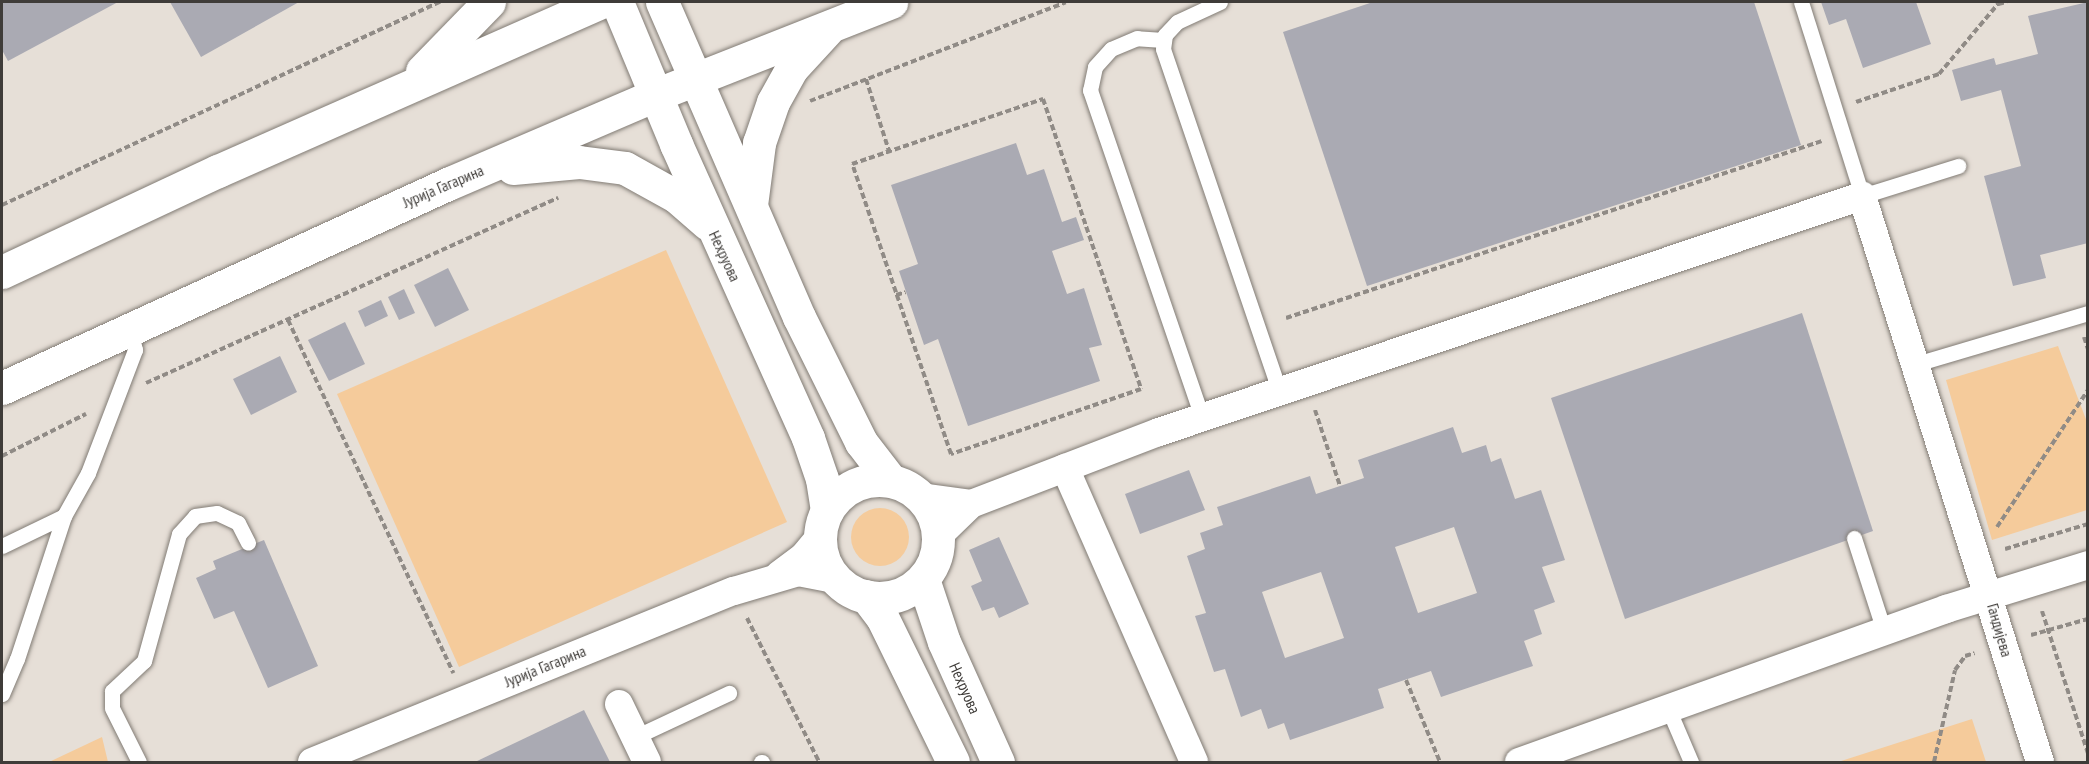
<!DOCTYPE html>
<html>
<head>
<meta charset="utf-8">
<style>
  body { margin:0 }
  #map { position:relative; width:2089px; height:764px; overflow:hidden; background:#e6dfd7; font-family:"PT Sans Narrow",sans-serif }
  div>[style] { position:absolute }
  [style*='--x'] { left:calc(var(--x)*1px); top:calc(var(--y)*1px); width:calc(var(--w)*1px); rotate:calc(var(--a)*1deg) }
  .green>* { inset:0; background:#f5cb9b }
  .round { border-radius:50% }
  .building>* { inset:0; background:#aaaab3 }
  .path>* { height:4px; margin-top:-2px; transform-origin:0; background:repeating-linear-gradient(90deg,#908b86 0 6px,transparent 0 9px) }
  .roads { filter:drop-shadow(0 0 2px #817b74) drop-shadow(0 0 2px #817b74) }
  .lane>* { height:15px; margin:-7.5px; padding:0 7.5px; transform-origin:7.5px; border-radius:7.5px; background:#fff }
  .street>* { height:28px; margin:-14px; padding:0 14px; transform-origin:14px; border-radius:14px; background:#fff }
  .secondary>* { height:33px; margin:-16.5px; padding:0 16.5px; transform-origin:16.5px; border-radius:16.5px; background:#fff }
  .secondary>.ring { margin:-16.5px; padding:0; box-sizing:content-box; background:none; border:33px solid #fff; border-radius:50% }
  span { translate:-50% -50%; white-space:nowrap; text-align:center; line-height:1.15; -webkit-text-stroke:4.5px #fff; paint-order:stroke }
  .street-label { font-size:16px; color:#3f3c39 }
  .frame { position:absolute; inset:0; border:3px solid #3f3c39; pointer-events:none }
</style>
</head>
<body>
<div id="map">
  <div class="green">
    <div style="clip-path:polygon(666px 250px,787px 522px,459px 667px,337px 394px)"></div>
    <div style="clip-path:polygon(2058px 346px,2087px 422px,2087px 510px,1992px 540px,1946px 380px)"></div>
    <div class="round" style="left:851px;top:508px;width:58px;height:58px"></div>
    <div style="clip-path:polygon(1972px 719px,1986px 762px,1838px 762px)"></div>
    <div style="clip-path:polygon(102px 737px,108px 762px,49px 762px)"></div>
  </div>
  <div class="building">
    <div style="clip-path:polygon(2px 2px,118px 2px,8px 61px,2px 50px)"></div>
    <div style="clip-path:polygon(170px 2px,299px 2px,201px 57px)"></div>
    <div style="clip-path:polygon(1373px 2px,1754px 2px,1801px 145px,1367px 286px,1283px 32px)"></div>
    <div style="clip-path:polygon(1821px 2px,1916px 2px,1931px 44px,1863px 68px,1846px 19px,1829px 25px)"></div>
    <div style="clip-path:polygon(2088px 2px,2088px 243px,2040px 255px,2046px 278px,2013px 286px,1984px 176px,2021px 166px,2001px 90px,1961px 101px,1952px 70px,1994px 58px,1996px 65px,2038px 54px,2028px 16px)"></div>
    <div style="clip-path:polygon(1016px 143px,1027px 175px,1044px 169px,1062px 222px,1076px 217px,1084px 240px,1052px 251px,1067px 294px,1084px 288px,1102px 345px,1089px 348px,1100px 381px,968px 426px,938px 339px,924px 345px,899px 271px,918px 264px,891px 185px)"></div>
    <div style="clip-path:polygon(448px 268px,469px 310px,435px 327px,414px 285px)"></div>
    <div style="clip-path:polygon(404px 289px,415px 313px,399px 320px,388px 297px)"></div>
    <div style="clip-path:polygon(381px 300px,388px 316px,365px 327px,358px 311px)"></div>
    <div style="clip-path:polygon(1802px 313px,1873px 531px,1625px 619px,1551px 398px)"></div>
    <div style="clip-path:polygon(345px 322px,365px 364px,329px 381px,308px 340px)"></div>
    <div style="clip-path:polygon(280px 356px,297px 392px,251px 415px,233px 379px)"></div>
    <div style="clip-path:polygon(evenodd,1453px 427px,1462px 453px,1486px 445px,1491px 462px,1501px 458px,1515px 499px,1541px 490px,1565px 560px,1542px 567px,1555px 602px,1534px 610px,1542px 634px,1524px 641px,1533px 666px,1441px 697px,1431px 671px,1378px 689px,1384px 708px,1290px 740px,1284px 723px,1268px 729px,1261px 709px,1241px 717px,1225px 669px,1214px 672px,1195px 616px,1206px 613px,1187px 556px,1205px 549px,1200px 533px,1223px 525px,1217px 507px,1310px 476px,1316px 494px,1364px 478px,1358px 460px,1453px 427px,1454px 527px,1477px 593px,1418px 613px,1395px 547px,1454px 527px,1453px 427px,1321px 572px,1344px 638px,1285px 658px,1262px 592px,1321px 572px)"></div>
    <div style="clip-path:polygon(1189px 470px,1205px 510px,1140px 534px,1125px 494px)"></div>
    <div style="clip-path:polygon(999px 537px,1029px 604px,999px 618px,994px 607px,982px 611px,971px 586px,982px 581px,969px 550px)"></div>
    <div style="clip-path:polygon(264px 540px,318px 666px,268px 688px,234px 611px,214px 619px,196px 578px,216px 569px,213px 561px)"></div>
    <div style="clip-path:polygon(584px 710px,610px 762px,475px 762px)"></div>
  </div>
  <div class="path">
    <div style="--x:866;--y:79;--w:76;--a:72.3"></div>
    <div style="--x:1043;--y:99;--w:306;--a:71.3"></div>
    <div style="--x:1141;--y:389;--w:201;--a:161.1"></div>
    <div style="--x:951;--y:454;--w:306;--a:-108.8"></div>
    <div style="--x:852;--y:164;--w:202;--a:-18.8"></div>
    <div style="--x:810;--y:101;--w:274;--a:-21.1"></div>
    <div style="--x:1856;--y:102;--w:88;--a:-18.6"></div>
    <div style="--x:1939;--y:74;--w:92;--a:-49.9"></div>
    <div style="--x:1998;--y:4;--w:9;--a:-13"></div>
    <div style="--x:2;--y:205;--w:483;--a:-24.9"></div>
    <div style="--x:896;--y:295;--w:10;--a:-17"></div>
    <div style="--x:1286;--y:318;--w:564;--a:-18.27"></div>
    <div style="--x:288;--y:320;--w:390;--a:64.9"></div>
    <div style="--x:2084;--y:337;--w:13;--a:72"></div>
    <div style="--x:146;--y:383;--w:452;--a:-24.2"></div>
    <div style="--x:1315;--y:410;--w:80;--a:71.8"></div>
    <div style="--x:2;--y:456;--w:94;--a:-26.6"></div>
    <div style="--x:1997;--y:527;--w:164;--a:-56.4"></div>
    <div style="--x:2005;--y:549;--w:87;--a:-16.8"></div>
    <div style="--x:2042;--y:611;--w:149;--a:72.1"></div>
    <div style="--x:747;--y:618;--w:161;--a:63.4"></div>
    <div style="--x:2031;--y:635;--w:59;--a:-15.7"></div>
    <div style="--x:1406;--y:680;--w:89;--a:67.5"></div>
    <div style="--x:1934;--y:762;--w:94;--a:-77.1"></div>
    <div style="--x:1955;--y:670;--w:17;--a:-54"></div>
    <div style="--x:1965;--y:656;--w:10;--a:-17"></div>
  </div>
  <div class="roads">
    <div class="lane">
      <div style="--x:1220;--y:2;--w:47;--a:155.1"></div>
      <div style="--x:1177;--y:22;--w:18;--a:133"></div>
      <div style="--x:1165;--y:35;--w:14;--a:98"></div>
      <div style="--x:1163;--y:49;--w:360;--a:71.2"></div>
      <div style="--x:1801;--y:2;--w:203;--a:72.5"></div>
      <div style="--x:1862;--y:196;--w:101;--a:-17.4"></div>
      <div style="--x:1163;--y:40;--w:26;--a:-176"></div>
      <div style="--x:1137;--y:38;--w:28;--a:157"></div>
      <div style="--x:1111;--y:49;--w:24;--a:132"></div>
      <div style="--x:1095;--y:67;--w:24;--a:102"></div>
      <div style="--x:1090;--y:90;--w:346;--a:71.1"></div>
      <div style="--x:1916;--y:364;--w:179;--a:-16.5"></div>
      <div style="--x:1854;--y:538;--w:98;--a:72.1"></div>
      <div style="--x:2;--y:546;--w:69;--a:-25.8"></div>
      <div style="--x:2;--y:694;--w:38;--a:-67"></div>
      <div style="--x:17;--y:659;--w:151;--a:-71.8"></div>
      <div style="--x:64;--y:516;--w:49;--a:-60.8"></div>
      <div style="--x:88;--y:473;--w:132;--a:-69.1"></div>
      <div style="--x:135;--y:350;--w:22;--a:-103"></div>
      <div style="--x:1668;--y:708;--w:59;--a:66.9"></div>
      <div style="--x:635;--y:737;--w:104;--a:-25.1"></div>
      <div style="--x:139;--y:762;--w:60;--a:-116.6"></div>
      <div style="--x:112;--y:708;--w:17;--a:-90"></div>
      <div style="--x:112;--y:691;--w:44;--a:-43.2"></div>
      <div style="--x:144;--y:661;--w:132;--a:-74.6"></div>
      <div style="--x:179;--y:534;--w:24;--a:-48"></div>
      <div style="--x:195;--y:516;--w:22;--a:-8"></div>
      <div style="--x:217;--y:513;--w:23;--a:25"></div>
      <div style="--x:238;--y:523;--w:22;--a:63"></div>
      <div style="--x:761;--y:762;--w:1;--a:0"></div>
    </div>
    <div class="street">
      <div style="--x:1065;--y:468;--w:321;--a:66.3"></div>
      <div style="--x:921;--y:497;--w:50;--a:8"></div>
      <div style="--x:938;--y:536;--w:46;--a:-44.1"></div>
      <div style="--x:971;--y:504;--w:201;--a:-21"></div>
      <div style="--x:1159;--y:432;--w:742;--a:-18.56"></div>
      <div style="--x:1862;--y:196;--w:593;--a:72.54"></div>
      <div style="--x:779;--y:575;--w:31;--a:-37"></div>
      <div style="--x:804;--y:556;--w:25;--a:-50"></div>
      <div style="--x:619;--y:704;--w:64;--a:64.2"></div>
      <div style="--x:312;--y:762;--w:455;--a:-22.1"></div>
      <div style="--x:734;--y:591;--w:67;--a:-16.5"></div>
      <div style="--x:798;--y:572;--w:38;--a:11"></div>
      <div style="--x:1519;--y:762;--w:454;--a:-19.7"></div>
      <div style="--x:1946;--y:609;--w:149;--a:-17.2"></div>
    </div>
    <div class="secondary">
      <div style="--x:617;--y:2;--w:154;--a:67.4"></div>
      <div style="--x:676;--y:144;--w:322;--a:65.8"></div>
      <div style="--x:808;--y:438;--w:43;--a:71.1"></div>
      <div style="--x:822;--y:479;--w:32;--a:81"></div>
      <div style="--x:662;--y:2;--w:344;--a:66.5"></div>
      <div style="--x:799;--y:317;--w:140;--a:63.6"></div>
      <div style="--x:861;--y:442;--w:49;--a:52.4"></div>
      <div style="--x:422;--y:71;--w:96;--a:-45.8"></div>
      <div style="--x:513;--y:168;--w:66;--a:-5.2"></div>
      <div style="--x:579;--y:162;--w:46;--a:7.4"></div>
      <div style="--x:625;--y:168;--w:60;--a:29.1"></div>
      <div style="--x:677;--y:197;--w:40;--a:41"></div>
      <div style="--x:751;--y:205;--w:63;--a:-82.6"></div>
      <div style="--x:759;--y:143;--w:43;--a:-71.1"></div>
      <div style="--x:773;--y:102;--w:39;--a:-61"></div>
      <div style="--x:792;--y:68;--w:52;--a:-47.4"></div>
      <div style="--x:2;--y:272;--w:238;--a:-25.1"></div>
      <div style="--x:218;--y:171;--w:419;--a:-23.8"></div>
      <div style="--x:2;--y:388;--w:493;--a:-24.6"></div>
      <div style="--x:450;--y:183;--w:223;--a:-23.2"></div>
      <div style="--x:655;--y:95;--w:254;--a:-21.5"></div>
      <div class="ring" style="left:820px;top:480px;width:85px;height:85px"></div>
      <div style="--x:923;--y:579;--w:66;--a:71.6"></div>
      <div style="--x:944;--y:642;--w:132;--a:65.8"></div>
      <div style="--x:866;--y:596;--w:26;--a:53"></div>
      <div style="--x:882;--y:617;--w:161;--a:63.9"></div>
    </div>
  </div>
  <div class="street-label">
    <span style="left:443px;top:186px;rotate:-23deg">Јурија Гагарина</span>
    <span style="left:725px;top:256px;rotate:65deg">Нехруова</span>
    <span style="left:2000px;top:630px;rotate:74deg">Гандијева</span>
    <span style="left:545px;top:666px;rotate:-22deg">Јурија Гагарина</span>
    <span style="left:965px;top:688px;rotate:66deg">Нехруова</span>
  </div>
  <div class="frame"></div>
</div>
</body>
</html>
